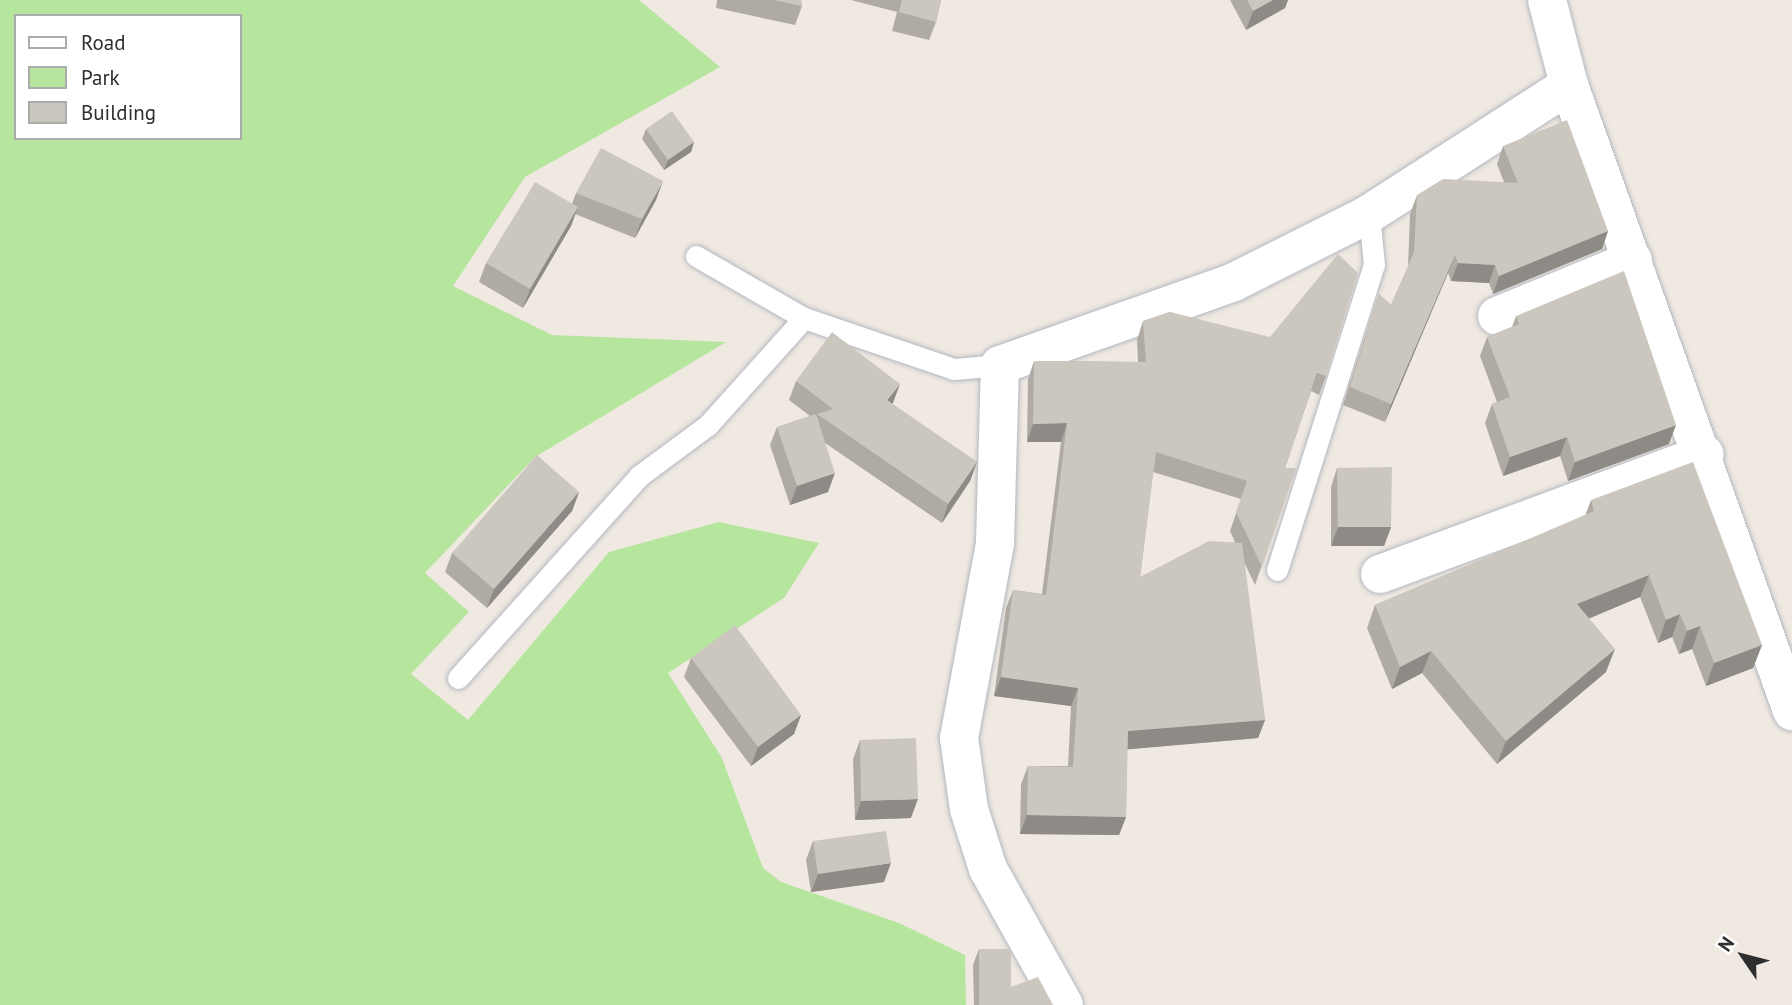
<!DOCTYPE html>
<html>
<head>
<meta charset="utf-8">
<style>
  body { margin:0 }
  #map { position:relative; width:1792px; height:1005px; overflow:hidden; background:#efe9e1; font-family:"PT Sans",sans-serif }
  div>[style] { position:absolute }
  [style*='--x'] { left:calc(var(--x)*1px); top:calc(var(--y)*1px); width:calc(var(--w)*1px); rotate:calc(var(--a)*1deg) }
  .green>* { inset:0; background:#b6e59e }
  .roads { filter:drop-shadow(0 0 2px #b4b7c1) drop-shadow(0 0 2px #b4b7c1) }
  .service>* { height:21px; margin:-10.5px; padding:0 10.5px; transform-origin:10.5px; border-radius:10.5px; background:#fff }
  .minor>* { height:38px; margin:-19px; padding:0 19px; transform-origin:19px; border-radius:19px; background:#fff }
  .wall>* { inset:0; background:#afaba4 }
  .shaded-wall>* { inset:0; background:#8e8b86 }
  .building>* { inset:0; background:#cbc7bf }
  span { translate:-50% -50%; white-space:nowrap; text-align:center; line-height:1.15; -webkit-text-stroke:5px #fff; paint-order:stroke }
  .legend { position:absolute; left:14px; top:14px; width:228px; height:126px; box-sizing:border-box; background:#fff; border:2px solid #ababab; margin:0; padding:9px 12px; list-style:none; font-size:21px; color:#2e2e2e }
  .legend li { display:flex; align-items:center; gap:14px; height:35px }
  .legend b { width:35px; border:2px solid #ababab }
  .north { position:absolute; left:1708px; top:921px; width:70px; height:70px; -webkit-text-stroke:5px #fff; paint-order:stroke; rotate:305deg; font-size:19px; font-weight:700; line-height:28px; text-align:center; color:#2e2e2e }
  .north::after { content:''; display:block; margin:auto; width:24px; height:32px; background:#2e2e2e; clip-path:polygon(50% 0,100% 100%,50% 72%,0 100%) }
</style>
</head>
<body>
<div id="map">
  <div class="green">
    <div style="clip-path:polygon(evenodd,0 0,639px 0,720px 67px,525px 177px,453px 286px,552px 335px,726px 342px,535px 457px,425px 573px,469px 612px,411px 674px,468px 720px,609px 552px,719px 522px,819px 543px,784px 598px,668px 673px,722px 758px,763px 868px,781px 882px,899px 923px,965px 955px,966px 1005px,0 1005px,0 0,16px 16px,240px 16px,240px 138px,16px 138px,16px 16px)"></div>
  </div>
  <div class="roads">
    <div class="service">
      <div style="--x:696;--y:256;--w:125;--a:29.9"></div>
      <div style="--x:804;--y:318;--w:158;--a:18.8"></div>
      <div style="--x:954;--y:369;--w:46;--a:-5"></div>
      <div style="--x:1277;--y:570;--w:320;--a:-72.4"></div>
      <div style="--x:1374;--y:265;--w:51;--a:-95.6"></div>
      <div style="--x:458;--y:678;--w:271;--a:-48.1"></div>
      <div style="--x:639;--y:476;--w:86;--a:-36.5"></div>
      <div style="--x:708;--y:425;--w:144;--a:-48.1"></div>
    </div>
    <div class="minor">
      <div style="--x:1547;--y:0;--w:88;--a:75.5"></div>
      <div style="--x:1569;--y:85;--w:665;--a:70.39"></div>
      <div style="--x:1497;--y:316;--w:147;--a:-22.4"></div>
      <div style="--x:1380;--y:574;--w:346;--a:-20.3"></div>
      <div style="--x:1064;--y:1005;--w:156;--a:-119.2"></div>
      <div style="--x:988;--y:869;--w:63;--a:-107.6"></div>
      <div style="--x:969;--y:809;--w:72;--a:-98"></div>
      <div style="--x:959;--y:738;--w:198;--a:-79.5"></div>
      <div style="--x:995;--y:543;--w:178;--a:-88.4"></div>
      <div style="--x:1000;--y:365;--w:248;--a:-19.5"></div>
      <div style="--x:1234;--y:282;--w:151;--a:-26.7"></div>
      <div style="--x:1369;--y:214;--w:238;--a:-32.8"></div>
    </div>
  </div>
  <div class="wall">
    <div style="clip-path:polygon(717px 0,801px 0,802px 6px,795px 25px,716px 8px)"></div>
    <div style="clip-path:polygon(851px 0,941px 0,936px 22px,929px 40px,892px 31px,897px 12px)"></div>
    <div style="clip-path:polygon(1230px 0,1288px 0,1285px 8px,1246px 30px)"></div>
    <div style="clip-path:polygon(646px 129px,694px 142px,691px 152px,664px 170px,642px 139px)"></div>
    <div style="clip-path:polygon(1503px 146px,1608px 231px,1602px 249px,1493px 294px,1489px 283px,1451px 281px,1448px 273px,1385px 422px,1343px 405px,1379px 294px,1391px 305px,1408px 267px,1410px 214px,1417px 195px,1504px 182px,1497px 164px)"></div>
    <div style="clip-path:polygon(576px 193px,656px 200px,635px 238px,575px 214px,571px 226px,523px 308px,479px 282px,486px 263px,572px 204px)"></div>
    <div style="clip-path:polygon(evenodd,1170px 312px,1326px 376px,1319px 395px,1311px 391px,1285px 468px,1296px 468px,1255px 585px,1244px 562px,1265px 720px,1258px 738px,1127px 749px,1126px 817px,1119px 835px,1020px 834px,1021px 784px,1028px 766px,1068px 766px,1071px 706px,994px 696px,1006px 608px,1013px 590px,1042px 594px,1061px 442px,1027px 442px,1028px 379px,1034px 361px,1138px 362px,1137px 340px,1143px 321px,1170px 312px,1153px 472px,1241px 499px,1230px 531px,1235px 542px,1140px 577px,1153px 472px)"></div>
    <div style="clip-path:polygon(1516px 316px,1669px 444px,1568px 481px,1560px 456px,1503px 476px,1485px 423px,1492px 404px,1497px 402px,1480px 356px,1487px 337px,1512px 327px)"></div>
    <div style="clip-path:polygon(796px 381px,892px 404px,977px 462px,970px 481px,942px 523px,825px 443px,828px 492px,790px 505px,770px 445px,777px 427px,810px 416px,789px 400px)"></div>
    <div style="clip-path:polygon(1337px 468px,1391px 527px,1384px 546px,1331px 546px,1331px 487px)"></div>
    <div style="clip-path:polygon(579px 492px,572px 511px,487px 608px,445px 572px,452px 553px)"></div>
    <div style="clip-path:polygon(1591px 500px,1762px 645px,1753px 668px,1706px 686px,1692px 649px,1679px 654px,1672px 637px,1658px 643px,1640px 597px,1589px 618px,1606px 672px,1497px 764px,1422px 673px,1392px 689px,1367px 628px,1375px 605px,1585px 516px)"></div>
    <div style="clip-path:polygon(691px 658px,801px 715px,794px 734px,751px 766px,684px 677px)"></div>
    <div style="clip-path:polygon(860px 740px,911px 818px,855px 820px,853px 759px)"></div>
    <div style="clip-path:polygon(813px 841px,884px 882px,811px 892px,806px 860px)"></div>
    <div style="clip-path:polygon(979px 949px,1011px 987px,1053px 1005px,974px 1005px,973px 965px)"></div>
  </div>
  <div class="shaded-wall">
    <div style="clip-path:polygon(1273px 0,1288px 0,1285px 8px,1246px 30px,1253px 11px)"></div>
    <div style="clip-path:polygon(694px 142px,691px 152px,664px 170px,668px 160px)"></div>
    <div style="clip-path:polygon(663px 181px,656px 200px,635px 238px,642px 219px)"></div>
    <div style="clip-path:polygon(578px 207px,571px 226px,523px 308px,530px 289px)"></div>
    <div style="clip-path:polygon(1608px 231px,1602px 249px,1493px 294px,1499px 276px)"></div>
    <div style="clip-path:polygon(1455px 255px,1448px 273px,1385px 422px,1391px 404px)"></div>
    <div style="clip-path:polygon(1458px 263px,1495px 265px,1489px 283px,1451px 281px)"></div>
    <div style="clip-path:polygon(900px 384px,893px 403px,880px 419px,887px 400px)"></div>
    <div style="clip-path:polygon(1067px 423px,1061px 442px,1027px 442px,1033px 424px)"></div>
    <div style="clip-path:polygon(1676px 425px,1669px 444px,1568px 481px,1575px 462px)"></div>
    <div style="clip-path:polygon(1567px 437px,1560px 456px,1503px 476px,1510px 457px)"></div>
    <div style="clip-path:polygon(977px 462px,970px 481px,942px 523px,948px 504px)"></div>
    <div style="clip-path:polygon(835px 473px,828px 492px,790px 505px,797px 486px)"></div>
    <div style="clip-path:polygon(579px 492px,572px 511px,487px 608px,494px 589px)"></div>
    <div style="clip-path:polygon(1338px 527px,1391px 527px,1384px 546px,1331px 546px)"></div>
    <div style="clip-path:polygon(1649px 575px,1640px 597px,1569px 627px,1577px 604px)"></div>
    <div style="clip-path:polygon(1680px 614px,1672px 637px,1658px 643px,1666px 620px)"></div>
    <div style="clip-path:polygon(1700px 626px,1692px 649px,1679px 654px,1687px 631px)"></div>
    <div style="clip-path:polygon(1762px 645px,1753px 668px,1706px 686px,1714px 663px)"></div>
    <div style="clip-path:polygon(1615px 649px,1606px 672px,1497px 764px,1506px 741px)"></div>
    <div style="clip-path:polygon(1431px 651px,1422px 673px,1392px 689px,1400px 667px)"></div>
    <div style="clip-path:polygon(1001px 677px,1078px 688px,1071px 706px,994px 696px)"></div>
    <div style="clip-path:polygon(801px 715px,794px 734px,751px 766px,758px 747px)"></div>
    <div style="clip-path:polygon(1265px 720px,1258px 738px,1121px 750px,1128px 731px)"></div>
    <div style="clip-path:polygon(918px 799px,911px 818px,855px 820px,861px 801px)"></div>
    <div style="clip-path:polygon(1027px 815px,1126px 817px,1119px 835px,1020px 834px)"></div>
    <div style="clip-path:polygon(891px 863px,884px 882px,811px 892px,818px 874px)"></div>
  </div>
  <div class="building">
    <div style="clip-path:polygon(774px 0,801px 0,802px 6px)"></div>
    <div style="clip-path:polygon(902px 0,941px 0,936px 22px,899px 12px)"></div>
    <div style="clip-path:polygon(1247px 0,1273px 0,1253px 11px)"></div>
    <div style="clip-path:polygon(672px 111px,694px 142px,668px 160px,646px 129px)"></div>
    <div style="clip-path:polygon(1567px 120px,1608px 231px,1499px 276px,1495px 265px,1458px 263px,1455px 255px,1391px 404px,1350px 387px,1379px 294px,1391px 305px,1414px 252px,1417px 195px,1443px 179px,1518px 183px,1503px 146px)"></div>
    <div style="clip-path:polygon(601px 148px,663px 181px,642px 219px,576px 193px)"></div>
    <div style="clip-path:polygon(535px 182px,578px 207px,530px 289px,486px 263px)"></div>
    <div style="clip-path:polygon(1338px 254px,1358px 273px,1326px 376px,1317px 372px,1285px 468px,1296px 468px,1262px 567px,1236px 512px,1247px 481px,1156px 452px,1140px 577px,1209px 541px,1242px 543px,1265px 720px,1128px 731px,1126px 817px,1027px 815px,1028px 766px,1073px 767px,1078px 688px,1001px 677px,1013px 590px,1046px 595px,1067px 423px,1033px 424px,1034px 361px,1146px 362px,1143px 321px,1170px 312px,1270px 337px)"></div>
    <div style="clip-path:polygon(1624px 271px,1676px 425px,1575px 462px,1567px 437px,1510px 457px,1492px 404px,1510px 397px,1487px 337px,1519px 324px,1516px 316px)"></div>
    <div style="clip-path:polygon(832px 332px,900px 384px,887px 400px,977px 462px,948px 504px,817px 414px,833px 409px,796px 381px)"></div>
    <div style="clip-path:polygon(816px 414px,835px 473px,797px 486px,777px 427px)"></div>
    <div style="clip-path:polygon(537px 455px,579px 492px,494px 589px,452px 553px)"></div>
    <div style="clip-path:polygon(1693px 462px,1762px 645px,1714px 663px,1700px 626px,1687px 631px,1680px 614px,1666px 620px,1649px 575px,1577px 604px,1615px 649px,1506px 741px,1431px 651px,1400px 667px,1375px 605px,1594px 511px,1591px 500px)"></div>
    <div style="clip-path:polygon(1392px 467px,1391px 527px,1338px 527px,1337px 468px)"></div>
    <div style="clip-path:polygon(735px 625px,801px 715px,758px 747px,691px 658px)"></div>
    <div style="clip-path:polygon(916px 738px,918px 799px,861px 801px,860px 740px)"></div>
    <div style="clip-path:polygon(886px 831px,891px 863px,818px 874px,813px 841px)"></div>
    <div style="clip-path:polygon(979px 949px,1011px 949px,1011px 987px,1038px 977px,1053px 1005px,979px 1005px)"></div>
  </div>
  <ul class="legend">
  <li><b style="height:9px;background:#fff"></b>Road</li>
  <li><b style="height:19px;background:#b6e59e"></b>Park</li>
  <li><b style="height:19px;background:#cbc7bf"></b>Building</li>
  </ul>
  <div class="north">N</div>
</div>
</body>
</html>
